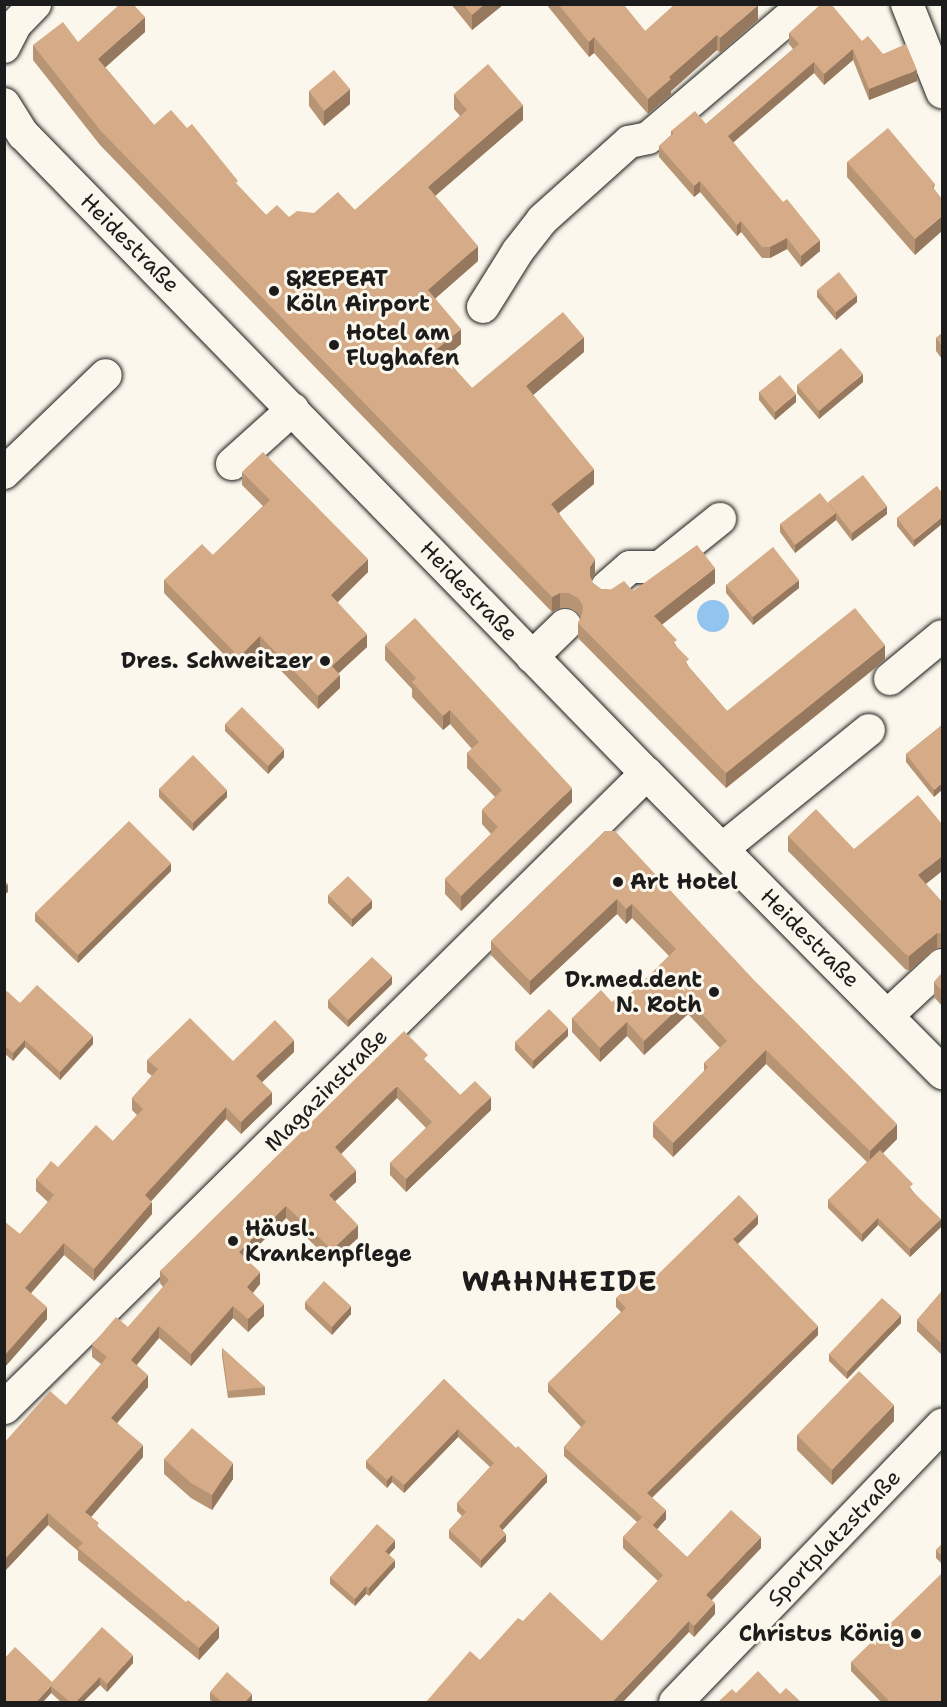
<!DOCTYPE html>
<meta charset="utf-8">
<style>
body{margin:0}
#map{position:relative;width:947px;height:1707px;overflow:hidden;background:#fbf7ec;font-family:"Shantell Sans",sans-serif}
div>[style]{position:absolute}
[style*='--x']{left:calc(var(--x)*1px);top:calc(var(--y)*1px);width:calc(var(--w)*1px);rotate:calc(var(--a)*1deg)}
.water>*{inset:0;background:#91c4ee}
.round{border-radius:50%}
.roads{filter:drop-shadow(0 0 2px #1c1c1c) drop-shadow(0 0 2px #1c1c1c)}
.minor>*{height:32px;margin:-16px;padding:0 16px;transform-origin:16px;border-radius:16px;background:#fbf7ec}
.major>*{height:33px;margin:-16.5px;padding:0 16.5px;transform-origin:16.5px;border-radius:16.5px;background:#fbf7ec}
.wall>*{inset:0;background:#b79474}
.shaded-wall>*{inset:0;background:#95785e}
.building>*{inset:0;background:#d5ac87}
.dots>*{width:16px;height:16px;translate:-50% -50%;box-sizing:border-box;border:3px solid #fbf7ec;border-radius:50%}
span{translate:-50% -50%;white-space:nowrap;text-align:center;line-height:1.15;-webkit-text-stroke:6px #fbf7ec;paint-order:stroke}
.street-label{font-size:22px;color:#1c1c1c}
.poi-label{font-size:22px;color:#1c1c1c;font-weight:700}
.left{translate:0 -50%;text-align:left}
.right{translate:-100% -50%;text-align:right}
.district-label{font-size:28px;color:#1c1c1c;font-weight:700;letter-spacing:1.5px}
.frame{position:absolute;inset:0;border:6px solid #1c1c1c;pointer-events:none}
</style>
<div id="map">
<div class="water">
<div class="round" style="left:697px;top:600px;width:32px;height:32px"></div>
</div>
<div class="roads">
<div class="minor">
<div style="--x:907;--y:4;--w:95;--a:68.3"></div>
<div style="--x:4;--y:47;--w:25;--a:-63"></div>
<div style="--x:15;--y:25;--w:29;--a:-46"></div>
<div style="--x:4;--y:104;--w:36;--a:58"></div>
<div style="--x:23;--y:134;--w:892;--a:45.73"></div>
<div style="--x:483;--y:307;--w:66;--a:-58"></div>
<div style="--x:518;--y:251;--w:39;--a:-52"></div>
<div style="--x:542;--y:220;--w:117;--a:-41.9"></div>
<div style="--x:629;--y:142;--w:19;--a:-12"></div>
<div style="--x:648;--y:138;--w:206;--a:-40.5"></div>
<div style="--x:232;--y:464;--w:82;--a:-42"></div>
<div style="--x:4;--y:473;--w:141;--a:-43.9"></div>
<div style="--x:607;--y:587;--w:30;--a:-41"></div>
<div style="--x:630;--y:567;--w:30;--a:0"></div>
<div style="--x:660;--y:567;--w:77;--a:-38.7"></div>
<div style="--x:532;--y:657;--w:46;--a:-44.1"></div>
<div style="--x:890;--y:679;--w:67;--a:-39.6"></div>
<div style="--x:722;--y:849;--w:189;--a:-39"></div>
<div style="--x:887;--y:1016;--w:75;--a:-42.8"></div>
</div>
<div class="major">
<div style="--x:4;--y:1407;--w:902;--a:-44.64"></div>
<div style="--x:646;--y:773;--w:421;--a:45.3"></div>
<div style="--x:675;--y:1702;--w:385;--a:-46.1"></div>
</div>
</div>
<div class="wall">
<div style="clip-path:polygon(451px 4px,504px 4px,472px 30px)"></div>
<div style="clip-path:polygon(546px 4px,623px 4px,645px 31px,758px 20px,720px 53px,717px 50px,671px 91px,671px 95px,648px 114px,594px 53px,589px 57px)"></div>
<div style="clip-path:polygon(145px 32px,105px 67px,154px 125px,238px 186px,266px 215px,289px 217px,314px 213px,355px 210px,460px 116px,454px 109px,454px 94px,523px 120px,435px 196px,478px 261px,435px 298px,461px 344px,445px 358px,472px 388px,584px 352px,533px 395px,594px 484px,559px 513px,595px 574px,591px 580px,593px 583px,601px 589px,633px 591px,715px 583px,662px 624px,677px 647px,689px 667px,727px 711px,885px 660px,726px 788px,578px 638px,578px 623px,581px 618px,578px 613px,569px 608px,560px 608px,552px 612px,100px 145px,33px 60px,33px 45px,78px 42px)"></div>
<div style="clip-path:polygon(789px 33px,862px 41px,883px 54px,917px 81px,869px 100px,853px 60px,824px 85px,814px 73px,733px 142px,820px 251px,801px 267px,787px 249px,770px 258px,762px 258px,741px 232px,737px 236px,700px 192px,694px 197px,659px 157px,659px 146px,671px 135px,671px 131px,706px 124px,793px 49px,789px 44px)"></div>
<div style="clip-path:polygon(309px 91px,350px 104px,324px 126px,309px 106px)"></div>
<div style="clip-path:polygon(847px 162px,935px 184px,915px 255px,847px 177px)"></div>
<div style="clip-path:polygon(817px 290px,857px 302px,836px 320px,817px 297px)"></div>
<div style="clip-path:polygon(942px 333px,942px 359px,936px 351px,936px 338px)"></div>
<div style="clip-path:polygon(863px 382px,819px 419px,797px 393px,797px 385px)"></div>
<div style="clip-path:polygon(759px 392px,796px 402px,775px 420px,759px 400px)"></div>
<div style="clip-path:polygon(242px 472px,368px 572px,337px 602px,367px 647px,339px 673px,340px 688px,318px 709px,260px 649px,239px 670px,164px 593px,164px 580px,213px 555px,263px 506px,242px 485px)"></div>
<div style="clip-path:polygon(937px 486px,914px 547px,897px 526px,897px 518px)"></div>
<div style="clip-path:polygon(828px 503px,887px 514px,852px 541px,836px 520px,795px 553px,780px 532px,780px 524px)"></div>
<div style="clip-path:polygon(726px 585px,799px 588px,753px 625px,726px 593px)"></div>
<div style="clip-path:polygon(385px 645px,572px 802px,461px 911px,445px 894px,445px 879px,491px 834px,482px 824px,482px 810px,495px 797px,467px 768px,467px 753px,472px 749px,450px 724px,443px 730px,412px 697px,412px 689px,385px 660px)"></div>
<div style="clip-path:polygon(225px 724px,284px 757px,268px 774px,225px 731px)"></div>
<div style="clip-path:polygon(942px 725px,934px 797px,906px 762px,906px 754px)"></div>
<div style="clip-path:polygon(159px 789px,227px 797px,193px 831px,159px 797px)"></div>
<div style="clip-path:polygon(605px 831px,897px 1139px,883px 1153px,941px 1227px,910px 1257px,878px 1225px,862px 1242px,828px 1208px,828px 1200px,867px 1162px,766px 1064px,673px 1157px,653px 1137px,653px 1123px,704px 1071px,704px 1063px,720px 1048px,688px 1014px,644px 1055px,627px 1036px,600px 1062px,572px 1032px,572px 1018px,612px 1002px,622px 1002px,669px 956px,632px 918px,626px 924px,617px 914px,530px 995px,491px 955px,491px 941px)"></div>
<div style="clip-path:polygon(788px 836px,854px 849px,942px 871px,926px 884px,942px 902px,942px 948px,937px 948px,909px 971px,905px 969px,788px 851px)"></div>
<div style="clip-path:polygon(171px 871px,78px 963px,35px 921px,35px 913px)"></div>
<div style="clip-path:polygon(328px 895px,372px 908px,352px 927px,328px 903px)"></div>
<div style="clip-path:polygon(942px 973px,942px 1006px,934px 997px,934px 982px)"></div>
<div style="clip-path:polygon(392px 984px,348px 1027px,328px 1008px,328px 1000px)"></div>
<div style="clip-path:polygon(4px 994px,93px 1044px,60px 1080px,25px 1047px,13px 1061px,4px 1053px)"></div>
<div style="clip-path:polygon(568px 1036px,533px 1069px,515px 1050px,515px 1042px)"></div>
<div style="clip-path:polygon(294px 1052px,262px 1082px,272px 1104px,241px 1134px,226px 1119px,151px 1201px,152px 1214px,94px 1281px,64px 1255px,31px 1293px,47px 1319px,4px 1368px,20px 1234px,48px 1202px,36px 1191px,36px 1179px,113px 1141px,137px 1115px,132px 1110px,132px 1098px,152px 1076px,147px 1072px,147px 1060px,233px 1061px)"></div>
<div style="clip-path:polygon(428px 1063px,460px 1095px,491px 1110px,406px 1192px,390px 1175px,390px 1163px,426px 1128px,397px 1098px,341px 1154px,356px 1182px,335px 1201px,358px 1238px,332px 1262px,286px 1218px,245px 1258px,260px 1284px,253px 1293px,264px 1316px,248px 1332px,233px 1318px,191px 1366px,159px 1338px,136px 1365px,148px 1387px,117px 1423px,143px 1457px,91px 1517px,99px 1528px,219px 1638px,199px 1660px,78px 1560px,78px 1551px,48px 1525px,4px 1572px,4px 1443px,66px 1405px,101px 1364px,92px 1357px,92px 1345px,128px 1327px,163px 1287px,160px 1283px,160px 1271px)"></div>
<div style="clip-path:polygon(758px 1224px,738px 1244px,818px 1335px,652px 1498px,666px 1519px,657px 1529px,687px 1557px,761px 1548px,712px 1600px,715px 1614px,694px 1637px,689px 1632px,480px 1660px,523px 1621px,602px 1641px,658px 1581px,623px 1548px,623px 1537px,637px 1522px,564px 1456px,564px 1447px,581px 1427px,548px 1392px,548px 1383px,621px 1312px,616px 1307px,616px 1298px,643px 1289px)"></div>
<div style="clip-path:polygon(942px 1291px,942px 1355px,917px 1331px,917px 1320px)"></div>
<div style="clip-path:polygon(305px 1302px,351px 1314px,332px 1335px,305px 1309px)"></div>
<div style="clip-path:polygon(901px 1323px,847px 1379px,829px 1361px,829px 1354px)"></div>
<div style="clip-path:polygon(222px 1348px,265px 1387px,265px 1395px,228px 1398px,222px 1356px)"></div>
<div style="clip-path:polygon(444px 1379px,547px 1482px,502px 1530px,506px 1541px,481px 1568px,449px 1538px,449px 1530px,462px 1516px,457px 1511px,457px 1503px,490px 1467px,458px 1437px,404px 1493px,392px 1482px,387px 1488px,366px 1468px,366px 1461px)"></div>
<div style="clip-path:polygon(894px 1421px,832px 1485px,797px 1450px,797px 1435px)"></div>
<div style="clip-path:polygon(164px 1459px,233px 1479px,212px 1510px,191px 1498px,164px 1474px)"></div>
<div style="clip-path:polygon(942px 1544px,942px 1564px,936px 1558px,936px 1550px)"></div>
<div style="clip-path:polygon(395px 1548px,389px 1554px,395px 1567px,369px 1596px,366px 1594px,355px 1606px,330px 1584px,330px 1577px)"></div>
<div style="clip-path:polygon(851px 1662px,942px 1702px,881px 1702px,851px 1671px)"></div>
<div style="clip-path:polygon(133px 1663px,107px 1692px,100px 1685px,83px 1702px,61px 1702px,51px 1693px,43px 1702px,52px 1682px)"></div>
<div style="clip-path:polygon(210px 1692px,252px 1701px,252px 1702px,213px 1702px,210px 1700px)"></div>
</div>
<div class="shaded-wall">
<div style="clip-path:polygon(485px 4px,504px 4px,472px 30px,472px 15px)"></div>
<div style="clip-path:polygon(758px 5px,758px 20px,720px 53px,720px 38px)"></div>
<div style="clip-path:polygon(145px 17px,145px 32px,98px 74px,98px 59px)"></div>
<div style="clip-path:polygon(717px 35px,717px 50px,671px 91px,671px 95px,648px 114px,648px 99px,669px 77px)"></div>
<div style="clip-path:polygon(594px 37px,594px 53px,589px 57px,589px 42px)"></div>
<div style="clip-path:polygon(853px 49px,853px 60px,824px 85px,824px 74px)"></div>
<div style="clip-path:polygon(814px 62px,814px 73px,728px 147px,728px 136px)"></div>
<div style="clip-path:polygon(917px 70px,917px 81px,869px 100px,869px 89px)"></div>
<div style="clip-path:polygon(350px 89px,350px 104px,324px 126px,324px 111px)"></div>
<div style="clip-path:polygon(523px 105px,523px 120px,428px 202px,428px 187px)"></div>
<div style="clip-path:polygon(700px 181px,700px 192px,694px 197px,694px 186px)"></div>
<div style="clip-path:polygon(942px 216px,942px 231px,915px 255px,915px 239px)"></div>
<div style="clip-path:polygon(741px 221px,741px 232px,737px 236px,737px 225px)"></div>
<div style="clip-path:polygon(787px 238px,787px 249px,770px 258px,770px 247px)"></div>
<div style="clip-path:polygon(820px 240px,820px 251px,801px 267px,801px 256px)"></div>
<div style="clip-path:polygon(478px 246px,478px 261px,428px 305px,428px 290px)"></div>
<div style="clip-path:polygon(857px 295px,857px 302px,836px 320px,836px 312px)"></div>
<div style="clip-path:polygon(461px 329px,461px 344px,437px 364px,437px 349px)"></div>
<div style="clip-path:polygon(584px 337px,584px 352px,526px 401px,526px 386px)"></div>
<div style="clip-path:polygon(863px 374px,863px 382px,819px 419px,819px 411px)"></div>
<div style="clip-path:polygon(796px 394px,796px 402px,775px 420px,775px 412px)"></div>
<div style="clip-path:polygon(594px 469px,594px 484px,551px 519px,551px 504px)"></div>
<div style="clip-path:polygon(887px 506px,887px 514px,852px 541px,852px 533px)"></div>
<div style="clip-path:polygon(836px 513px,836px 520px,795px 553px,795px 545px)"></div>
<div style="clip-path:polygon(942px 517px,942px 524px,914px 547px,914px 540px)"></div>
<div style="clip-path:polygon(368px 559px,368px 572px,331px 609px,331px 595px)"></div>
<div style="clip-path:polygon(595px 559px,595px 574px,590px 582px,590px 567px)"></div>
<div style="clip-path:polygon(715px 568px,715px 583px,654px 631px,654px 616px)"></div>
<div style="clip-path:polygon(799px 580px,799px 588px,753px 625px,753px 617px)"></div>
<div style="clip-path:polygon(560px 593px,560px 608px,552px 612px,552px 597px)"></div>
<div style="clip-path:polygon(367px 634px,367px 647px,332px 679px,332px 666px)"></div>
<div style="clip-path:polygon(260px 636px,260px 649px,239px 670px,239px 657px)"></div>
<div style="clip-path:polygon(885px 645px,885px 660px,726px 788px,726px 773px)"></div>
<div style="clip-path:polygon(340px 675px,340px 688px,318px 709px,318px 696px)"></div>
<div style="clip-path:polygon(450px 710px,450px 724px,443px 730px,443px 716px)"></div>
<div style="clip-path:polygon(284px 749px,284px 757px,268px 774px,268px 766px)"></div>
<div style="clip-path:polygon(942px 783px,942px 790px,934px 797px,934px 790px)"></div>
<div style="clip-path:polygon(572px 788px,572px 802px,461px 911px,461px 896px)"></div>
<div style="clip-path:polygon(227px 790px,227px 797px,193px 831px,193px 823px)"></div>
<div style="clip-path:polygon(942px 856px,942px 871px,918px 890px,918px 875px)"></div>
<div style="clip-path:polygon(171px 863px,171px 871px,78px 963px,78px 955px)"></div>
<div style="clip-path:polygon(8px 884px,8px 892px,4px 895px,4px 887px)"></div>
<div style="clip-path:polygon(617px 899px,617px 914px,530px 995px,530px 981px)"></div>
<div style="clip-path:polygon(372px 900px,372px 908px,352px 927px,352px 919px)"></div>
<div style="clip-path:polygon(632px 904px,632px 918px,626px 924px,626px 909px)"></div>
<div style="clip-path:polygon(937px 933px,937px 948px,909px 971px,909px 956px)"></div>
<div style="clip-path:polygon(392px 976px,392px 984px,348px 1027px,348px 1020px)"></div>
<div style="clip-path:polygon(688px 999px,688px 1014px,644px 1055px,644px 1041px)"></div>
<div style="clip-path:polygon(627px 1022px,627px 1036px,600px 1062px,600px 1048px)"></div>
<div style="clip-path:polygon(568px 1028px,568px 1036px,533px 1069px,533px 1061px)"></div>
<div style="clip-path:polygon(93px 1036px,93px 1044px,60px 1080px,60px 1072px)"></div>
<div style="clip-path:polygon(25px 1040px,25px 1047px,13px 1061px,13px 1053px)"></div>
<div style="clip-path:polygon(294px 1040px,294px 1052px,256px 1088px,256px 1076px)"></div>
<div style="clip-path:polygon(766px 1050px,766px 1064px,673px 1157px,673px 1143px)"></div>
<div style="clip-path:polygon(397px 1086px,397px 1098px,335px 1160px,335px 1147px)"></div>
<div style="clip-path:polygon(272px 1092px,272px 1104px,241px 1134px,241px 1122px)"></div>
<div style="clip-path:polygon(491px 1097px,491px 1110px,406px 1192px,406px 1179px)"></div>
<div style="clip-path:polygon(226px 1107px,226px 1119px,145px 1208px,145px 1195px)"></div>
<div style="clip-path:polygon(897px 1124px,897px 1139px,870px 1166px,870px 1151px)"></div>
<div style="clip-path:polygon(356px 1170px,356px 1182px,329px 1207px,329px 1195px)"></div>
<div style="clip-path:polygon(152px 1202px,152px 1214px,94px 1281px,94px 1269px)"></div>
<div style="clip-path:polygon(286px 1206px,286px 1218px,239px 1265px,239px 1252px)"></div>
<div style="clip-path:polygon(758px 1215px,758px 1224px,733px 1248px,733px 1239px)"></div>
<div style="clip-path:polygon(878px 1218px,878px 1225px,862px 1242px,862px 1234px)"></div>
<div style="clip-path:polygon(941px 1219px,941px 1227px,910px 1257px,910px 1249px)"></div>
<div style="clip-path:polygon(358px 1225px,358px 1238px,332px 1262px,332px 1250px)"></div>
<div style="clip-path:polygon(64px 1243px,64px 1255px,25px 1300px,25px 1288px)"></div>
<div style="clip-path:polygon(260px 1272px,260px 1284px,247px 1299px,247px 1287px)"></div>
<div style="clip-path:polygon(264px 1304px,264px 1316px,248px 1332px,248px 1319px)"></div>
<div style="clip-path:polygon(233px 1306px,233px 1318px,191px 1366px,191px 1354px)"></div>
<div style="clip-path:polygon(351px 1306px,351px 1314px,332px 1335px,332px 1327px)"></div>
<div style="clip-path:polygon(47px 1307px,47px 1319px,4px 1368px,4px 1356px)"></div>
<div style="clip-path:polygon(901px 1315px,901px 1323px,847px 1379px,847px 1372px)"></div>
<div style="clip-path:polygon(159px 1326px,159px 1338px,131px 1372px,131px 1360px)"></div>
<div style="clip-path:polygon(818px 1326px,818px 1335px,647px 1502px,647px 1493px)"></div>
<div style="clip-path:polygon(148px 1375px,148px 1387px,111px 1430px,111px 1418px)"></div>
<div style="clip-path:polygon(894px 1405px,894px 1421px,832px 1485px,832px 1470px)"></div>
<div style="clip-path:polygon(458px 1429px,458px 1437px,404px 1493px,404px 1485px)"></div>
<div style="clip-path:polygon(143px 1445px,143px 1457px,85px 1524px,85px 1512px)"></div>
<div style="clip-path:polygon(233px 1463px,233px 1479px,212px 1510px,212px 1495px)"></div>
<div style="clip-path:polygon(547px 1474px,547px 1482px,499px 1534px,499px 1526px)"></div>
<div style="clip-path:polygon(392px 1475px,392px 1482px,387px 1488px,387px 1480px)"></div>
<div style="clip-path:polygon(666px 1510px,666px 1519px,652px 1535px,652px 1526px)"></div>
<div style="clip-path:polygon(48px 1513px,48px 1525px,4px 1572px,4px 1560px)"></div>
<div style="clip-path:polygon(506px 1534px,506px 1541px,481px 1568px,481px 1560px)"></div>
<div style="clip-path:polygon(761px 1537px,761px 1548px,706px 1606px,706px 1595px)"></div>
<div style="clip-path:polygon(395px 1540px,395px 1548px,385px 1559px,385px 1551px)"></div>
<div style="clip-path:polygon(395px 1560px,395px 1567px,369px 1596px,369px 1588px)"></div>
<div style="clip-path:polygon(366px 1586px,366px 1594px,355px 1606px,355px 1599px)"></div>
<div style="clip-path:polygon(715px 1603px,715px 1614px,694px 1637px,694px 1626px)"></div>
<div style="clip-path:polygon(689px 1621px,689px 1632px,623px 1702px,612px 1702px)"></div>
<div style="clip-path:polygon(219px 1626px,219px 1638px,199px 1660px,199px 1648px)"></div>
<div style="clip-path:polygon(133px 1655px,133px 1663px,107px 1692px,107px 1684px)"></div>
<div style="clip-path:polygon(100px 1677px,100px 1685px,83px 1702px,76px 1702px)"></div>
<div style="clip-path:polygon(51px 1686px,51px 1693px,43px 1702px,36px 1702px)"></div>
<div style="clip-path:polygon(252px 1694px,252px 1702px,245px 1702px)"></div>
</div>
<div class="building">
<div style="clip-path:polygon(120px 4px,133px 4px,145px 17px,98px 59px,154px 125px,171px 110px,187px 128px,192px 124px,238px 181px,236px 183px,266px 215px,277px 205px,289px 217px,297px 211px,314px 213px,338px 192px,355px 210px,467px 110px,454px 94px,488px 64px,523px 105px,428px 187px,478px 246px,428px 290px,461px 329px,437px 349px,472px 388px,563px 312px,584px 337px,526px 386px,594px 469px,551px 504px,595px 559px,590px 567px,590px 576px,593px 583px,601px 589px,610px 590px,624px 581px,633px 591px,697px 545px,715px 568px,654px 616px,677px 640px,673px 643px,689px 659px,685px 663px,727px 711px,855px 608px,885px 645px,726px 773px,578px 623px,582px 614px,583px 606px,578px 598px,569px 593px,560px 593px,552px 597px,100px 130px,33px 45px,63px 22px,78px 42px)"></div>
<div style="clip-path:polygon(463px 4px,485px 4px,472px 15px)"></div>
<div style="clip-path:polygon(558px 4px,623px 4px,645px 31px,675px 4px,758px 5px,720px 38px,717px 35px,669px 77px,671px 79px,648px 99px,594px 37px,589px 42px)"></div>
<div style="clip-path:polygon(821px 4px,831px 4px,862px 41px,868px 36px,883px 54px,906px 44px,917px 70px,869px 89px,853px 49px,824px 74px,814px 62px,728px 136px,783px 202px,787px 199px,820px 240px,801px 256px,787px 238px,770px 247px,762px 247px,741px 221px,737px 225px,700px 181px,694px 186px,659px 146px,674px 133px,671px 131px,695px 111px,706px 124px,799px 44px,789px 33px)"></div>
<div style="clip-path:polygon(334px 70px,350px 89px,324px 111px,309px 91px)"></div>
<div style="clip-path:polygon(888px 128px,935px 184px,932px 186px,942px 199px,942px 216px,915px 239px,847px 162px)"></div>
<div style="clip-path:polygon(839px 272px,857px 295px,836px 312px,817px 290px)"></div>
<div style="clip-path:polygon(942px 333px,942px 346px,936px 338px)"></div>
<div style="clip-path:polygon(841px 348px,863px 374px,819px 411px,797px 385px)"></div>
<div style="clip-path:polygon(780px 375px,796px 394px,775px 412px,759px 392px)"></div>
<div style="clip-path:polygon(263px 452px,368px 559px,331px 595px,367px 634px,332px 666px,340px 675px,318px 696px,260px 636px,239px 657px,164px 580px,202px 544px,213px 555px,270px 500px,242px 472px)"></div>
<div style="clip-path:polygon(863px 475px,887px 506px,852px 533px,828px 502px)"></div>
<div style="clip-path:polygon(937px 486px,942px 493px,942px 517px,914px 540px,897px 518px)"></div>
<div style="clip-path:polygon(820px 493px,836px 513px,795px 545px,780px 524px)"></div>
<div style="clip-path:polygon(773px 547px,799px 580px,753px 617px,726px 585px)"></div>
<div style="clip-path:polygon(415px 618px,572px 788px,461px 896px,445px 879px,498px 827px,482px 810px,502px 790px,467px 753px,479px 742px,450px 710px,443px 716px,412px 682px,416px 678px,385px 645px)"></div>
<div style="clip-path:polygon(242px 707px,284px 749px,268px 766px,225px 724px)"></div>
<div style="clip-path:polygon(942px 725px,942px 783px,934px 790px,906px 754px)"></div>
<div style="clip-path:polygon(193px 755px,227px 790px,193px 823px,159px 789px)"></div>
<div style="clip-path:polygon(918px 795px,942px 824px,942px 856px,918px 875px,942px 902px,942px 933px,937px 933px,909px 956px,905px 954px,788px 836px,816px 809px,854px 849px)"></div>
<div style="clip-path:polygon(129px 821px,171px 863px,78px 955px,35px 913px)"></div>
<div style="clip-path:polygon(605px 831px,615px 831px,753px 979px,897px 1124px,870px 1151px,766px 1050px,673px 1143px,653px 1123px,708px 1067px,704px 1063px,727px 1041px,688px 999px,644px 1041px,627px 1022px,600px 1048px,572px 1018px,601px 990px,612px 1002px,617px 997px,622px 1002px,676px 949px,632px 904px,626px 909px,617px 899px,530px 981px,491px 941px)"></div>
<div style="clip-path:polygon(348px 876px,372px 900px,352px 919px,328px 895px)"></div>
<div style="clip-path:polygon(4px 880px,8px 884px,4px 887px)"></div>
<div style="clip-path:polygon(372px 957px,392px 976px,348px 1020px,328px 1000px)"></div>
<div style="clip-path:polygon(942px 973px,942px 991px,934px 982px)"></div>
<div style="clip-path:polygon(37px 985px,93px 1036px,60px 1072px,25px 1040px,13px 1053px,4px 1045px,4px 994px,7px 991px,20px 1003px)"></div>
<div style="clip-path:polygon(549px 1009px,568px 1028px,533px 1061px,515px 1042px)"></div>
<div style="clip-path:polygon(190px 1018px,233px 1061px,275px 1020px,294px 1040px,256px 1076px,272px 1092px,241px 1122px,226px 1107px,145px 1195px,152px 1202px,94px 1269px,64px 1243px,25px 1288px,47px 1307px,4px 1356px,4px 1221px,20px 1234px,54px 1195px,36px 1179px,51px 1161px,58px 1167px,96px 1125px,113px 1141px,143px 1109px,132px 1098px,158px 1069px,147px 1060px)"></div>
<div style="clip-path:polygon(404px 1031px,428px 1055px,424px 1059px,460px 1095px,475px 1081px,491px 1097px,406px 1179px,390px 1163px,432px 1122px,397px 1086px,335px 1147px,356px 1170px,329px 1195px,358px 1225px,332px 1250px,286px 1206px,239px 1252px,260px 1272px,247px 1287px,264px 1304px,248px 1319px,233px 1306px,191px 1354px,159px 1326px,131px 1360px,148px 1375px,111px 1418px,143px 1445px,85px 1512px,99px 1523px,97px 1526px,186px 1602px,188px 1600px,219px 1626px,199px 1648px,78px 1548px,83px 1543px,48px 1513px,4px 1560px,4px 1443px,50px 1391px,66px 1405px,107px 1357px,92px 1345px,116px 1317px,128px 1327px,169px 1280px,160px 1271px)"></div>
<div style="clip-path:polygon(880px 1150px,913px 1184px,909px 1188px,941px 1219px,910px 1249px,878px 1218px,862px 1234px,828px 1200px)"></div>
<div style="clip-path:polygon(739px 1195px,758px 1215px,733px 1239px,818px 1326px,647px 1493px,666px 1510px,653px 1525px,643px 1516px,642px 1517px,564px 1447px,586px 1422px,548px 1383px,626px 1308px,616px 1298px,634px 1280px,643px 1289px)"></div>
<div style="clip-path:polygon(324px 1281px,351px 1306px,332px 1327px,305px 1302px)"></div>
<div style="clip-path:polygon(942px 1291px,942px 1344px,917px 1320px)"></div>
<div style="clip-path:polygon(882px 1298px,901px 1315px,847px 1372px,829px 1354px)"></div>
<div style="clip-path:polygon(222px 1348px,265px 1387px,228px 1391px)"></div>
<div style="clip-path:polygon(859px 1371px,894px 1405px,832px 1470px,797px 1435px)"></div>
<div style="clip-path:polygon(444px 1379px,516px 1448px,518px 1446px,547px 1474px,499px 1526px,506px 1534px,481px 1560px,449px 1530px,466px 1512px,457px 1503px,494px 1463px,458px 1429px,404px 1485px,392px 1475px,387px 1480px,366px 1461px)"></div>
<div style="clip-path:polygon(192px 1428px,233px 1463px,212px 1495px,191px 1483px,164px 1459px)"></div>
<div style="clip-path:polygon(731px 1510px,761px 1537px,706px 1595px,715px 1603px,694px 1626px,689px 1621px,612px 1702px,426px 1702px,470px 1651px,480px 1660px,518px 1618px,523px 1621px,550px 1592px,602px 1641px,663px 1575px,623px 1537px,643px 1516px,687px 1557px)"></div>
<div style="clip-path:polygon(377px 1524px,395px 1540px,385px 1551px,395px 1560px,369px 1588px,366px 1586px,355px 1599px,330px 1577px)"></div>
<div style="clip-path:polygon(942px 1544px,942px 1556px,936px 1550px)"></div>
<div style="clip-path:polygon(942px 1573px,942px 1702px,890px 1702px,851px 1662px)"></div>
<div style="clip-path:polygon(102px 1627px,133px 1655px,107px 1684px,100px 1677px,76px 1702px,70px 1702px,51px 1686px,36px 1702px,4px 1702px,4px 1659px,15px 1647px,52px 1682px)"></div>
<div style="clip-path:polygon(758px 1671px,780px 1694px,786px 1688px,801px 1702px,718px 1702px,732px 1689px,736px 1693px)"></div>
<div style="clip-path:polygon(227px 1672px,252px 1694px,245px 1702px,222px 1702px,210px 1692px)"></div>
</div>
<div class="dots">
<div style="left:274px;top:291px;background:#1c1c1c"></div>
<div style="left:334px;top:345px;background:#1c1c1c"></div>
<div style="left:325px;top:661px;background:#1c1c1c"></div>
<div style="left:618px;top:882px;background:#1c1c1c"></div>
<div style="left:714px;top:992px;background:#1c1c1c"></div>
<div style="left:233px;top:1241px;background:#1c1c1c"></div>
<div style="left:916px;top:1634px;background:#1c1c1c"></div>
</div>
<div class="street-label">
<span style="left:130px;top:243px;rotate:45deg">Heidestraße</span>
<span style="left:469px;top:591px;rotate:46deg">Heidestraße</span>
<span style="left:810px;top:938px;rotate:45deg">Heidestraße</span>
<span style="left:326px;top:1090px;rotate:-45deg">Magazinstraße</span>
<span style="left:834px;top:1538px;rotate:-46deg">Sportplatzstraße</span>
</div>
<div class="poi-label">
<span class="left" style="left:286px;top:291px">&amp;REPEAT<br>Köln Airport</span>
<span class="left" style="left:346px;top:345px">Hotel am<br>Flughafen</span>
<span class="right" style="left:313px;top:661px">Dres. Schweitzer</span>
<span class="left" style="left:630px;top:882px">Art Hotel</span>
<span class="right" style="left:702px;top:992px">Dr.med.dent<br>N. Roth</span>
<span class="left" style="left:245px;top:1241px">Häusl.<br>Krankenpflege</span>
<span class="right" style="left:904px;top:1634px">Christus König</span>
</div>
<div class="district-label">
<span style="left:560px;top:1281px">WAHNHEIDE</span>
</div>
<div class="frame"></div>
</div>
